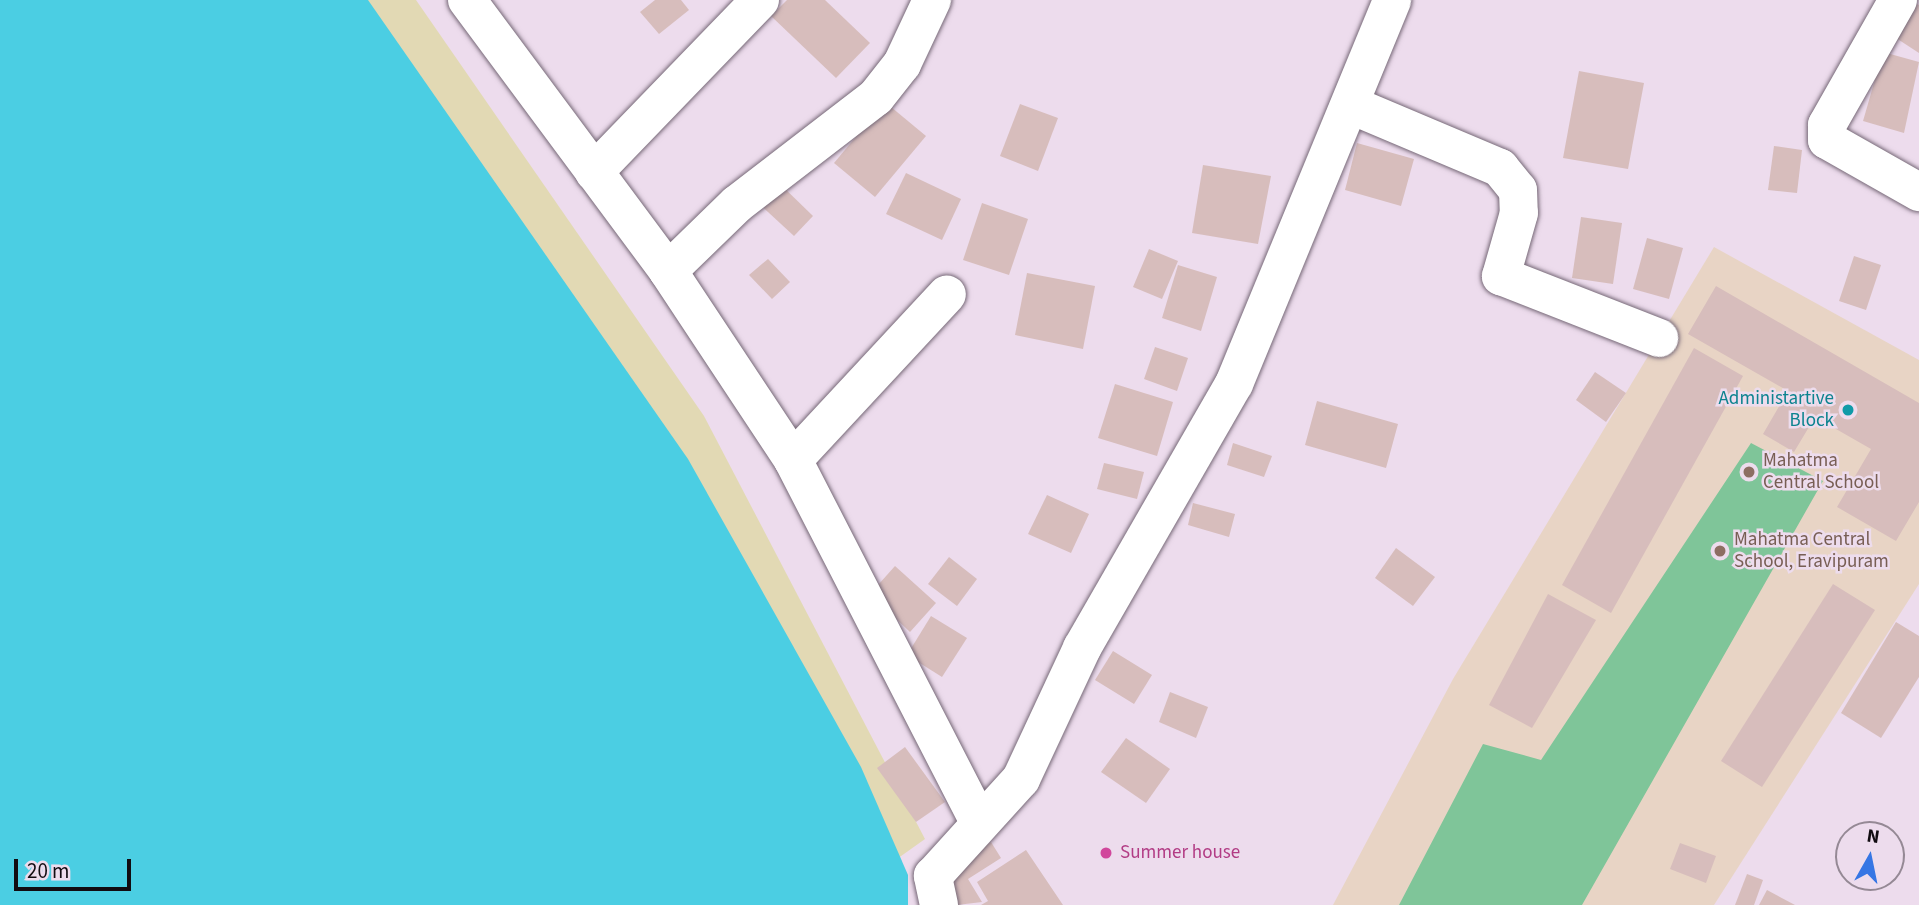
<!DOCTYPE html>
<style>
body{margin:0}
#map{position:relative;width:1919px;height:905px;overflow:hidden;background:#eddced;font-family:"Source Sans 3",sans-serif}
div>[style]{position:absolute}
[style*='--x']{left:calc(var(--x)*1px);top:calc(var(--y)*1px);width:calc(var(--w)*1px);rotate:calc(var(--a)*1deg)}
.education>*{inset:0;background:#e8d4c5}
.green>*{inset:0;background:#7fc599}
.sand>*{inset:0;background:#e2d9b4}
.water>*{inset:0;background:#4bcee3}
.building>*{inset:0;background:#d7bdbc}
.roads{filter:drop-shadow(0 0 2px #766877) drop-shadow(0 0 2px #766877)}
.street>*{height:38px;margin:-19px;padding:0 19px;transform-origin:19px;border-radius:19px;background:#fff}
.dots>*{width:19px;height:19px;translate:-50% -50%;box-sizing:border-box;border:4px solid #eddced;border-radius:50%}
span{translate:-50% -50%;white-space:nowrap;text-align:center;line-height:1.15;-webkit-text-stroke:5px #eddced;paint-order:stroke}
.culture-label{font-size:19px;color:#0d838f}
.right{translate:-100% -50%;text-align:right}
.education-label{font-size:19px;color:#785e54}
.left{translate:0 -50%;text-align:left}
.hotel-label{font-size:19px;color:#b23c85}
.north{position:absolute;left:1835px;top:821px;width:70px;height:70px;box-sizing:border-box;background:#eddced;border:2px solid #958995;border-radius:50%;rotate:9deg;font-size:19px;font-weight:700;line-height:28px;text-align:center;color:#110c11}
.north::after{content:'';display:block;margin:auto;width:24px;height:32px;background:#3676e4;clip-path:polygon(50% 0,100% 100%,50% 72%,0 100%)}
.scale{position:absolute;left:14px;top:859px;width:117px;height:32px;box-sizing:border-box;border:4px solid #110c11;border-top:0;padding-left:9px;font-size:21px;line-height:24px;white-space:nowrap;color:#110c11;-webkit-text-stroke:5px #eddced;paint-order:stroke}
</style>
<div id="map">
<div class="education">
<div style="clip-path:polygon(1714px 247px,1919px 360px,1919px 584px,1714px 905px,1333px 905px,1453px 679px)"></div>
</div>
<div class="green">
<div style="clip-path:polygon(1751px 443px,1823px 481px,1582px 905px,1399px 905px,1483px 744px,1541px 760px)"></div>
</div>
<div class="sand">
<div style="clip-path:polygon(215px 0,416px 0,704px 416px,925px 839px,873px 876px)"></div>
</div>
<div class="water">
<div style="clip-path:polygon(0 0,368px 0,688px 459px,861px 767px,908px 875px,908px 905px,0 905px)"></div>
</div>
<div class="building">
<div style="clip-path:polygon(655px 0,681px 0,689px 10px,659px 34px,640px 12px)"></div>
<div style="clip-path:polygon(787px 0,825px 0,870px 43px,836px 78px,771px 16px)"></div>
<div style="clip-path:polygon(1917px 4px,1919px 5px,1919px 53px,1896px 38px)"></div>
<div style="clip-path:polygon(1883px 52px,1919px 62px,1904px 133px,1863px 121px)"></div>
<div style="clip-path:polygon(1579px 71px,1644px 83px,1628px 169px,1563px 158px)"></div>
<div style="clip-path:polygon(885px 102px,926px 136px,875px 197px,834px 163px)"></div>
<div style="clip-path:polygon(1020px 104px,1058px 118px,1038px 171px,1000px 156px)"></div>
<div style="clip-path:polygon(1357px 143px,1414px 159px,1401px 206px,1345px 190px)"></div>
<div style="clip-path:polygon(1774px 146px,1802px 150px,1797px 193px,1768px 190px)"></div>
<div style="clip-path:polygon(1203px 165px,1271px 176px,1258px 244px,1192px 233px)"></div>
<div style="clip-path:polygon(906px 173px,961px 199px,942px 240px,886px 214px)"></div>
<div style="clip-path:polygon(777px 181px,813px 216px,794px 236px,757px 202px)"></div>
<div style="clip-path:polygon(982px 203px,1028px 219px,1009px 275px,963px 260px)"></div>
<div style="clip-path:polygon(1581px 217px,1622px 223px,1613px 284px,1572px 278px)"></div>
<div style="clip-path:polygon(1647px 238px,1683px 248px,1669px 299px,1633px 289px)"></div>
<div style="clip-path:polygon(1149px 249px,1178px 261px,1162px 299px,1133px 287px)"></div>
<div style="clip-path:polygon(1854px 256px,1881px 265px,1866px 310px,1839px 301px)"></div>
<div style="clip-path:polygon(768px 259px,790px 282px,772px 299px,749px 275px)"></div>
<div style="clip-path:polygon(1178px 265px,1217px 277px,1201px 331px,1162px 318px)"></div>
<div style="clip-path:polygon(1027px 273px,1095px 286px,1083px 349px,1015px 335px)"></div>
<div style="clip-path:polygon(1716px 286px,1919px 403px,1919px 502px,1896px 541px,1837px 507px,1871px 449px,1815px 417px,1794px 452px,1763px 434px,1788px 391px,1688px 334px)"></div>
<div style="clip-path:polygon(1155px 347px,1188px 358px,1177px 391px,1144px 379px)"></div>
<div style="clip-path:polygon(1694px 348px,1743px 376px,1611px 613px,1562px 585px)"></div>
<div style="clip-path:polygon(1595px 372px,1626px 393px,1606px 422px,1576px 400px)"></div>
<div style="clip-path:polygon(1115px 384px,1173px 402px,1157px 456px,1098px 438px)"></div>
<div style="clip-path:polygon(1317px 401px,1398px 424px,1386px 468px,1305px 445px)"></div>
<div style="clip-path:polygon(1233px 443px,1272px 456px,1264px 477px,1227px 465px)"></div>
<div style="clip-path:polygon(1104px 463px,1144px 472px,1137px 499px,1097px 489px)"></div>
<div style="clip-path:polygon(1047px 495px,1089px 514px,1071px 553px,1028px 534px)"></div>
<div style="clip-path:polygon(1193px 503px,1235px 514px,1229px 537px,1188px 525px)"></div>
<div style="clip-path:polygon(1396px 548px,1435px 577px,1413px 606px,1375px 578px)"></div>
<div style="clip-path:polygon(949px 557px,977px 579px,957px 606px,928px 584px)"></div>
<div style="clip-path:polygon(895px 566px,936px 603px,910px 632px,870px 594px)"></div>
<div style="clip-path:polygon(1833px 584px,1875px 610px,1762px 787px,1721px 761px)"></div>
<div style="clip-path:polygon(1548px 594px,1596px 620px,1532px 728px,1489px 705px)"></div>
<div style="clip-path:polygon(931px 616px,967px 638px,942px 677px,907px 655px)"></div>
<div style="clip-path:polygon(1896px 622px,1919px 636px,1919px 677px,1881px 738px,1841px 713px)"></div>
<div style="clip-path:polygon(1113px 651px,1152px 675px,1134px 704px,1095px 680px)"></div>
<div style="clip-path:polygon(1170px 692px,1208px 707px,1196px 738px,1159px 722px)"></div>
<div style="clip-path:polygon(1126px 738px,1170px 769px,1146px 803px,1101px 772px)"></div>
<div style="clip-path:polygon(905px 747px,945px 802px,916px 822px,877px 768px)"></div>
<div style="clip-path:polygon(991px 842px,1001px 858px,968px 879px,982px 902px,957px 905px,938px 875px)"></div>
<div style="clip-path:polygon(1680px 843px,1716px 856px,1706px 883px,1670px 869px)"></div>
<div style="clip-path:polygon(1026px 850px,1063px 905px,981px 905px,988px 901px,977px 882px)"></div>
<div style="clip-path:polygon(1747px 874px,1763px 880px,1754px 905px,1735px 905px)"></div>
<div style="clip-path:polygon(1767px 890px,1795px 905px,1759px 905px)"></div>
</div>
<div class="roads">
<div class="street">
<div style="--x:467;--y:0;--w:337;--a:53.4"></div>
<div style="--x:668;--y:271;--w:227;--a:56.5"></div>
<div style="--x:793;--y:460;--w:405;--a:62.8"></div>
<div style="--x:1898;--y:0;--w:144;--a:119.6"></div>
<div style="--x:1827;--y:125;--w:15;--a:90"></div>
<div style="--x:1827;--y:140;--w:106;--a:29.5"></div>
<div style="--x:1351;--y:105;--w:162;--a:22.9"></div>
<div style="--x:1500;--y:168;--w:28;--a:51"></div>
<div style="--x:1518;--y:190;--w:23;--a:88"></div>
<div style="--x:1519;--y:213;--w:66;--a:105.9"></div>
<div style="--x:1501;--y:276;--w:170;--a:21.4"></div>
<div style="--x:594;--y:172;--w:239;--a:-46"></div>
<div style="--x:668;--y:271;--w:96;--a:-44.2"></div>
<div style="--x:737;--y:204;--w:175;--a:-37.6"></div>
<div style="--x:876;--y:97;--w:42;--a:-51.8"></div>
<div style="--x:902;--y:64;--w:71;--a:-64.9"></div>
<div style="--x:793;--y:460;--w:226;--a:-47.1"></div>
<div style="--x:939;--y:905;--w:30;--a:-102"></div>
<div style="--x:933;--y:876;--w:131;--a:-47.8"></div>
<div style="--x:1021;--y:779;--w:145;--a:-65"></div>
<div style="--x:1082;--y:648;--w:305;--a:-60.1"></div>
<div style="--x:1234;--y:384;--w:415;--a:-67.6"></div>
</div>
</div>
<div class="dots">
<div style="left:1848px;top:410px;background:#0f9aa8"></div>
<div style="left:1749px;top:472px;background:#8d6e63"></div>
<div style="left:1720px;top:551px;background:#8d6e63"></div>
<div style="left:1106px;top:853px;background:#d1479c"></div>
</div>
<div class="culture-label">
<span class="right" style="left:1834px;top:410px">Administartive<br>Block</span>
</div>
<div class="education-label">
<span class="left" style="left:1763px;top:472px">Mahatma<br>Central School</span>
<span class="left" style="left:1734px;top:551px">Mahatma Central<br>School, Eravipuram</span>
</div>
<div class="hotel-label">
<span class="left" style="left:1120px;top:853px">Summer house</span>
</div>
<div class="north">N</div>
<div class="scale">20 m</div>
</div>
